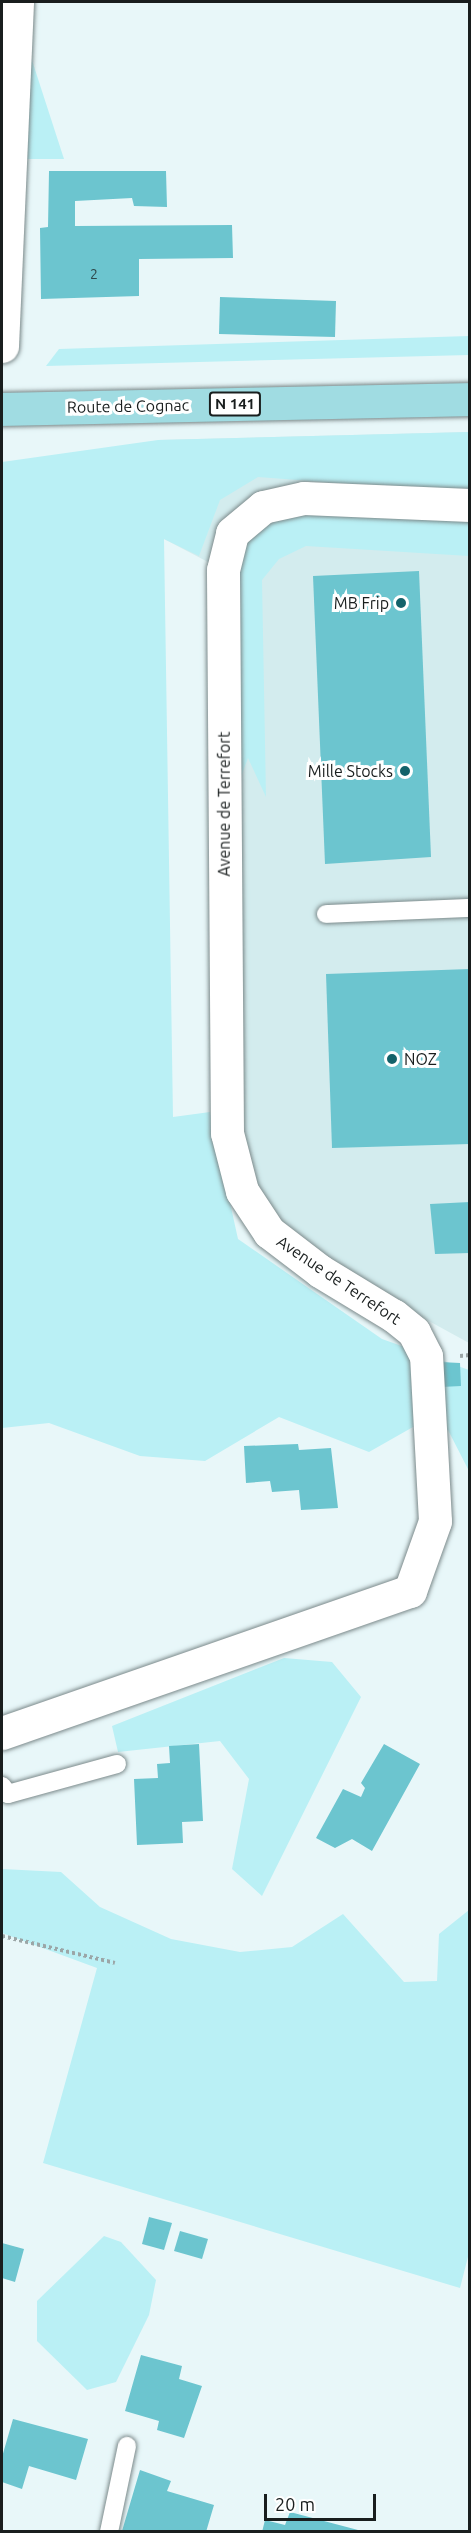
<!DOCTYPE html>
<style>
body{margin:0}
#map{position:relative;width:471px;height:2533px;overflow:hidden;background:#e8f7f9;font-family:Ubuntu,sans-serif}
div>[style]{position:absolute}
[style*='--x']{left:calc(var(--x)*1px);top:calc(var(--y)*1px);width:calc(var(--w)*1px);rotate:calc(var(--a)*1deg)}
.built>*{inset:0;background:#d3ecee}
.green>*{inset:0;background:#baf0f5}
.building>*{inset:0;background:#6cc5cf}
.path>*{height:4px;margin-top:-2px;transform-origin:0;background:repeating-linear-gradient(90deg,#9ba6a7 0 3px,transparent 0 6px)}
.roads{filter:drop-shadow(0 0 2px #7c8a8b) drop-shadow(0 0 2px #7c8a8b)}
.lane>*{height:18px;margin:-9px;padding:0 9px;transform-origin:9px;border-radius:9px;background:#fff}
.street>*{height:33px;margin:-16.5px;padding:0 16.5px;transform-origin:16.5px;border-radius:16.5px;background:#fff}
.primary>*{height:33px;margin:-16.5px;padding:0 16.5px;transform-origin:16.5px;border-radius:16.5px;background:#a0dce2}
.dots>*{width:16px;height:16px;translate:-50% -50%;box-sizing:border-box;border:3px solid #fff;border-radius:50%}
span{translate:-50% -50%;white-space:nowrap;text-align:center;line-height:1.15;-webkit-text-stroke:6px #fff;paint-order:stroke}
.number-label{font-size:14px;color:#2e484a}
.number-label span{-webkit-text-stroke-width:0}
.shield-label span{padding:2px 4px;background:#fff;border:2px solid;border-radius:4px;-webkit-text-stroke-width:0}
.shield-label{font-size:15px;color:#191e1e;font-weight:700}
.street-label{font-size:16px;color:#191e1e}
.poi-label{font-size:16px;color:#191e1e}
.right{translate:-100% -50%;text-align:right}
.left{translate:0 -50%;text-align:left}
.frame{position:absolute;inset:0;border:3px solid #191e1e;pointer-events:none}
.scale{position:absolute;left:264px;top:2494px;width:112px;height:27px;box-sizing:border-box;border:3px solid #191e1e;border-top:0;padding-left:8px;font-size:18px;line-height:21px;white-space:nowrap;color:#191e1e;-webkit-text-stroke:4px #fff;paint-order:stroke}
</style>
<div id="map">
<div class="built">
<div style="clip-path:polygon(469px 432px,469px 1343px,396px 1303px,268px 1217px,236px 1132px,229px 573px,164px 539px,158px 440px)"></div>
</div>
<div class="green">
<div style="clip-path:polygon(28px 48px,64px 159px,22px 159px)"></div>
<div style="clip-path:polygon(469px 336px,469px 355px,46px 366px,59px 349px)"></div>
<div style="clip-path:polygon(469px 432px,469px 493px,258px 477px,220px 500px,199px 556px,164px 539px,173px 1117px,210px 1112px,238px 1239px,382px 1339px,469px 1370px,469px 1471px,448px 1430px,413px 1427px,369px 1452px,279px 1417px,205px 1461px,140px 1456px,49px 1423px,2px 1428px,2px 462px,158px 440px)"></div>
<div style="clip-path:polygon(317px 514px,469px 521px,469px 556px,306px 546px,279px 559px,262px 580px,266px 797px,248px 758px,239px 782px,229px 572px,245px 539px,274px 520px)"></div>
<div style="clip-path:polygon(284px 1658px,332px 1662px,361px 1697px,262px 1896px,232px 1869px,249px 1779px,220px 1741px,118px 1752px,112px 1726px)"></div>
<div style="clip-path:polygon(2px 1869px,61px 1872px,100px 1907px,171px 1939px,240px 1952px,292px 1947px,343px 1914px,404px 1982px,437px 1981px,439px 1934px,469px 1910px,470px 2249px,460px 2288px,43px 2163px,97px 1968px,2px 1933px)"></div>
<div style="clip-path:polygon(104px 2236px,121px 2242px,156px 2280px,149px 2315px,116px 2382px,87px 2390px,37px 2341px,37px 2301px)"></div>
</div>
<div class="building">
<div style="clip-path:polygon(49px 171px,166px 171px,167px 207px,134px 206px,132px 198px,75px 201px,75px 226px,232px 225px,233px 258px,139px 259px,139px 296px,41px 299px,40px 228px,48px 227px)"></div>
<div style="clip-path:polygon(220px 297px,336px 301px,335px 337px,219px 334px)"></div>
<div style="clip-path:polygon(419px 571px,431px 857px,325px 864px,313px 576px)"></div>
<div style="clip-path:polygon(470px 969px,470px 1144px,332px 1148px,326px 974px)"></div>
<div style="clip-path:polygon(470px 1202px,470px 1253px,435px 1254px,430px 1204px)"></div>
<div style="clip-path:polygon(440px 1362px,460px 1363px,461px 1386px,441px 1387px)"></div>
<div style="clip-path:polygon(298px 1444px,299px 1450px,331px 1448px,338px 1508px,301px 1510px,299px 1490px,272px 1492px,270px 1481px,246px 1483px,244px 1446px)"></div>
<div style="clip-path:polygon(199px 1744px,203px 1821px,182px 1822px,183px 1843px,137px 1845px,134px 1779px,158px 1778px,157px 1764px,170px 1763px,169px 1746px)"></div>
<div style="clip-path:polygon(384px 1744px,420px 1764px,372px 1851px,352px 1839px,335px 1848px,316px 1838px,343px 1789px,361px 1797px,365px 1788px,361px 1783px)"></div>
<div style="clip-path:polygon(149px 2217px,172px 2223px,164px 2250px,142px 2244px)"></div>
<div style="clip-path:polygon(180px 2231px,208px 2239px,202px 2259px,174px 2251px)"></div>
<div style="clip-path:polygon(2px 2243px,24px 2249px,15px 2282px,2px 2278px)"></div>
<div style="clip-path:polygon(141px 2355px,182px 2366px,179px 2379px,202px 2386px,184px 2438px,157px 2430px,159px 2421px,125px 2411px)"></div>
<div style="clip-path:polygon(13px 2419px,88px 2439px,76px 2480px,29px 2466px,22px 2489px,2px 2482px,2px 2457px)"></div>
<div style="clip-path:polygon(140px 2470px,171px 2481px,167px 2491px,214px 2505px,206px 2532px,122px 2531px)"></div>
<div style="clip-path:polygon(290px 2512px,358px 2530px,262px 2532px,265px 2520px,285px 2525px)"></div>
</div>
<div class="path">
<div style="--x:460;--y:1356;--w:10;--a:-6"></div>
<div style="--x:2;--y:1936;--w:116;--a:13.4"></div>
</div>
<div class="roads">
<div class="lane">
<div style="--x:326;--y:914;--w:144;--a:-2.4"></div>
<div style="--x:2;--y:1786;--w:10;--a:53"></div>
<div style="--x:8;--y:1794;--w:113;--a:-15.4"></div>
<div style="--x:109;--y:2532;--w:88;--a:-78.2"></div>
</div>
<div class="street">
<div style="--x:2;--y:346;--w:344;--a:-87.5"></div>
<div style="--x:2;--y:1733;--w:432;--a:-19.2"></div>
<div style="--x:410;--y:1591;--w:74;--a:-70.3"></div>
<div style="--x:435;--y:1521;--w:165;--a:-93.1"></div>
<div style="--x:426;--y:1356;--w:27;--a:-117"></div>
<div style="--x:414;--y:1332;--w:26;--a:-141"></div>
<div style="--x:394;--y:1316;--w:87;--a:-148.7"></div>
<div style="--x:320;--y:1271;--w:64;--a:-142.6"></div>
<div style="--x:269;--y:1232;--w:49;--a:-123.4"></div>
<div style="--x:242;--y:1191;--w:60;--a:-104.5"></div>
<div style="--x:227;--y:1133;--w:563;--a:-90.41"></div>
<div style="--x:223;--y:570;--w:38;--a:-76"></div>
<div style="--x:232;--y:533;--w:40;--a:-40"></div>
<div style="--x:263;--y:507;--w:42;--a:-12.4"></div>
<div style="--x:304;--y:498;--w:166;--a:2.4"></div>
</div>
<div class="primary">
<div style="--x:2;--y:409;--w:468;--a:-1.2"></div>
</div>
</div>
<div class="dots">
<div style="left:401px;top:603px;background:#13626a"></div>
<div style="left:405px;top:771px;background:#13626a"></div>
<div style="left:392px;top:1059px;background:#13626a"></div>
</div>
<div class="number-label">
<span style="left:94px;top:274px">2</span>
</div>
<div class="shield-label">
<span style="left:235px;top:404px">N 141</span>
</div>
<div class="street-label">
<span style="left:128px;top:406px;rotate:-1deg">Route de Cognac</span>
<span style="left:224px;top:804px;rotate:-90deg">Avenue de Terrefort</span>
<span style="left:339px;top:1280px;rotate:34deg">Avenue de Terrefort</span>
</div>
<div class="poi-label">
<span class="right" style="left:389px;top:603px">MB Frip</span>
<span class="right" style="left:393px;top:771px">Mille Stocks</span>
<span class="left" style="left:404px;top:1059px">NOZ</span>
</div>
<div class="frame"></div>
<div class="scale">20 m</div>
</div>
